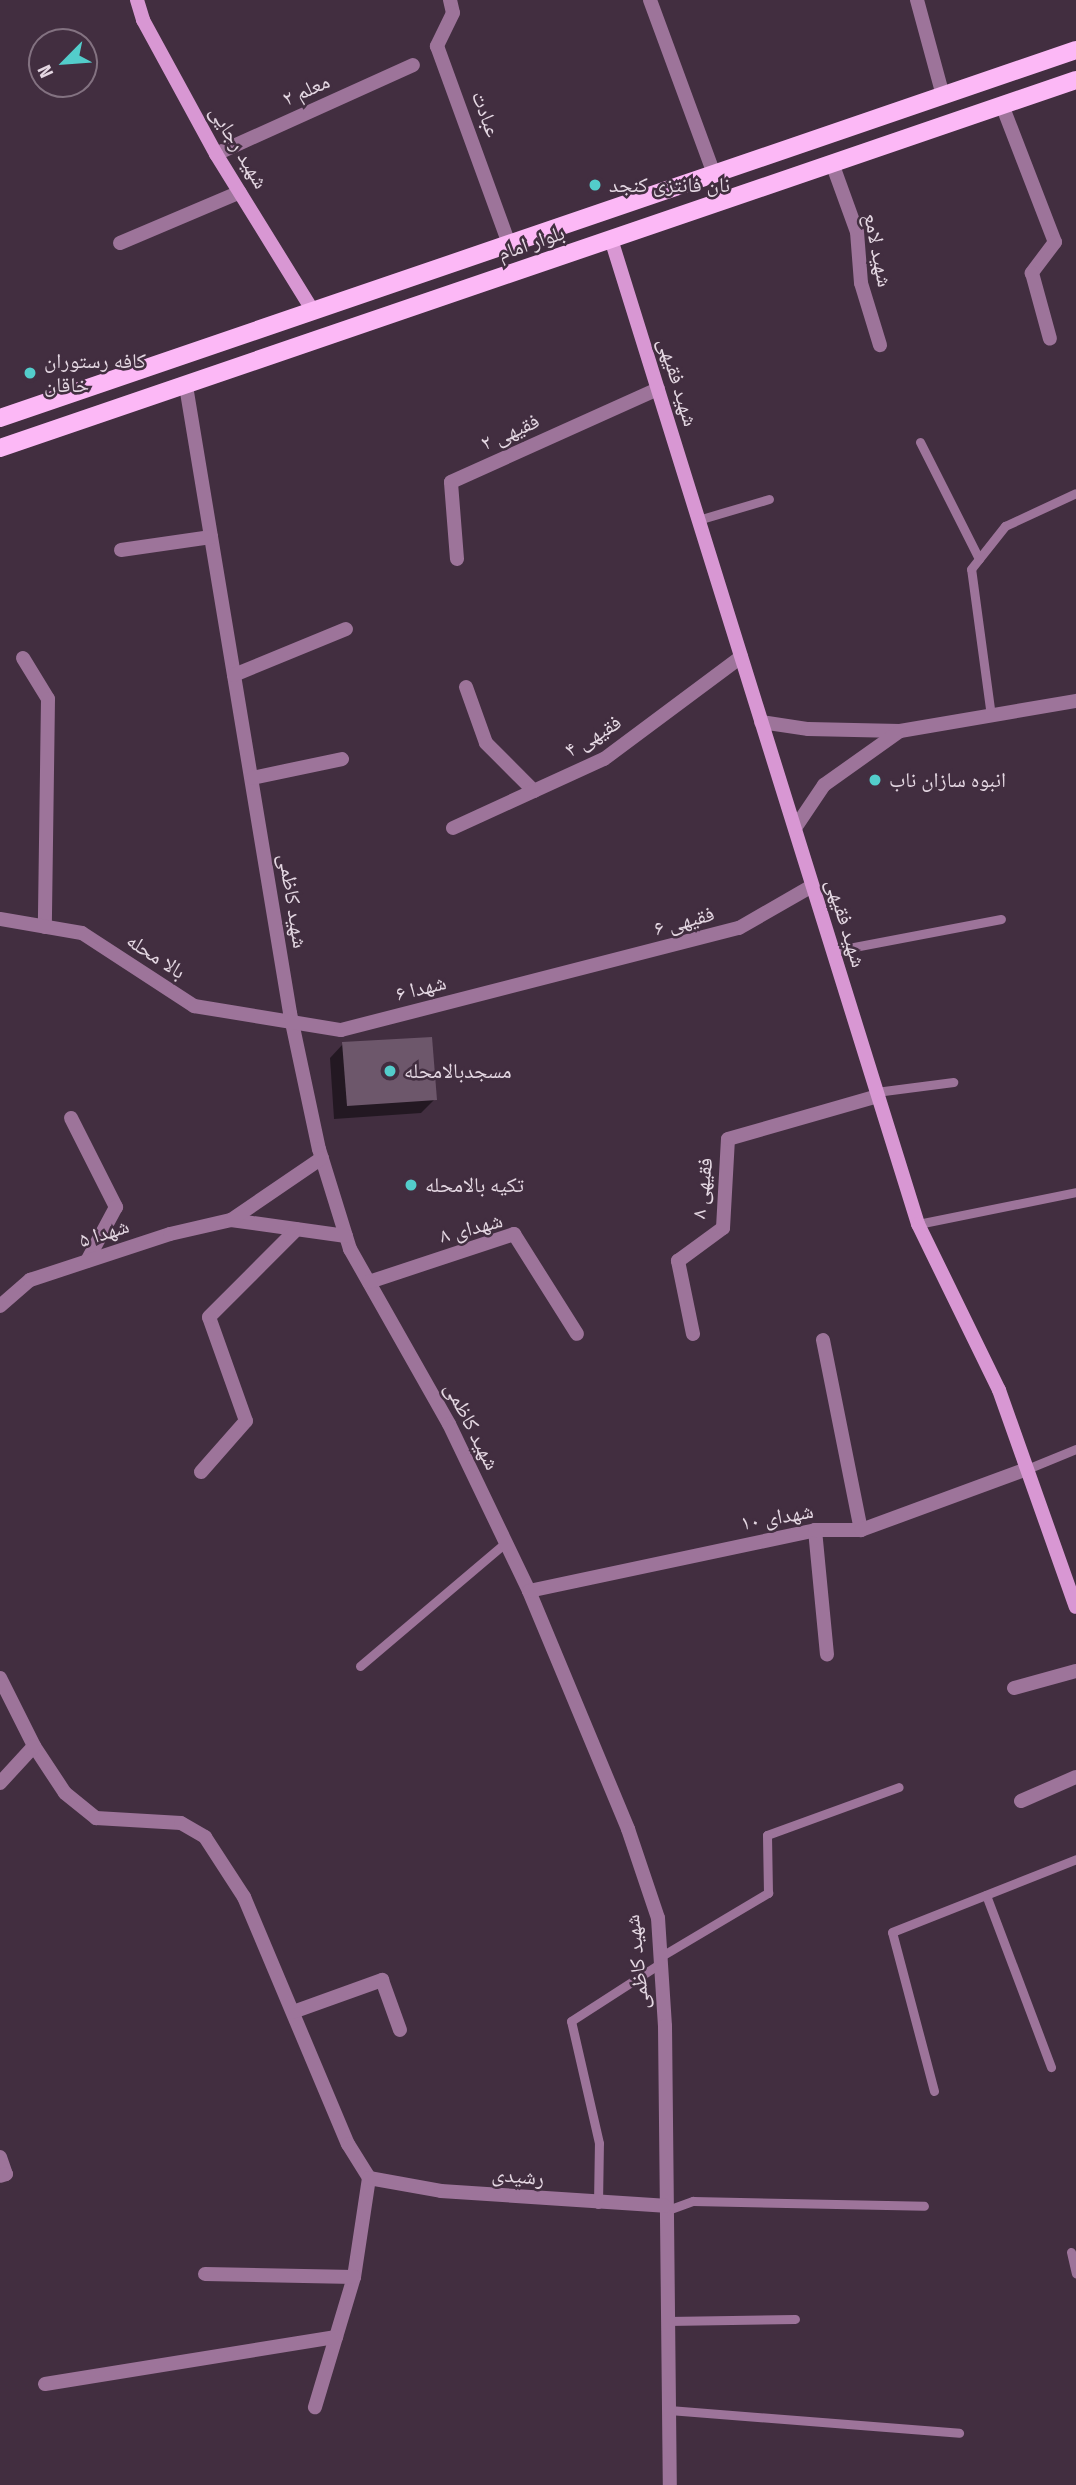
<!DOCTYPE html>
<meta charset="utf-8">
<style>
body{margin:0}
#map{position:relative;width:1076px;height:2485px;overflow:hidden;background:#422e40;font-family:"Fira Sans Condensed","Noto Naskh Arabic",sans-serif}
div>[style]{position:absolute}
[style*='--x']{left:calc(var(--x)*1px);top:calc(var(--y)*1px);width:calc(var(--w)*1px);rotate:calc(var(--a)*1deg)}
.shadow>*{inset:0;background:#0007}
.building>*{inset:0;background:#6d576b}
.lane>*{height:9px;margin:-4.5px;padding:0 4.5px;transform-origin:4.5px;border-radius:4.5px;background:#9d749a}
.street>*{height:14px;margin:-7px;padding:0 7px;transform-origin:7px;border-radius:7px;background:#9d749a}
.secondary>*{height:14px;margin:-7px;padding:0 7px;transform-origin:7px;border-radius:7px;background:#d897d3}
.primary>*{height:18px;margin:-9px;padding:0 9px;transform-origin:9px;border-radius:9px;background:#fcb8f6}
.dots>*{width:19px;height:19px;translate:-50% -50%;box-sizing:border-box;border:4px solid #422e40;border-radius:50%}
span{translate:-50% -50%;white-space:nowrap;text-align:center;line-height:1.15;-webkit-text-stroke:5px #422e40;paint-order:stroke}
.street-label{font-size:21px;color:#e4d7e2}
.poi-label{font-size:21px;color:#e4d7e2}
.left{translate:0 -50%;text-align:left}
.north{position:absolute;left:28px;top:28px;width:70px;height:70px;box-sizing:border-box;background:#422e40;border:2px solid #837281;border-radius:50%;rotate:245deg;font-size:19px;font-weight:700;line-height:28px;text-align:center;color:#e4d7e2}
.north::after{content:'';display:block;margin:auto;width:24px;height:32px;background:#53cdcb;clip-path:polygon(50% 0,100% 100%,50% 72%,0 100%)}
</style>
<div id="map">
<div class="shadow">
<div style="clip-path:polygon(343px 1044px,435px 1099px,421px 1113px,334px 1119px,330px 1058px)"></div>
</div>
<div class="building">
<div style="clip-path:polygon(432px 1037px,437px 1100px,347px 1106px,342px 1042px)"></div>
</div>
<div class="lane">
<div style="--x:920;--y:442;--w:131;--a:63.2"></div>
<div style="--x:698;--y:520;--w:74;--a:-16.5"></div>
<div style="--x:991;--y:716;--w:148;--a:-97.7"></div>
<div style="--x:971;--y:569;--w:55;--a:-51.7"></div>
<div style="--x:1005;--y:526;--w:78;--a:-24.9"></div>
<div style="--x:833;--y:951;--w:171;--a:-10.8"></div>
<div style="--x:876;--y:1092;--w:78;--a:-7.4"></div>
<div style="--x:918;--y:1224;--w:161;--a:-11.4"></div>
<div style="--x:1027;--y:1469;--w:53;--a:-22.2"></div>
<div style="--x:360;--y:1666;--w:192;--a:-40.3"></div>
<div style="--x:986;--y:1895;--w:184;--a:69.3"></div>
<div style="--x:660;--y:1957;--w:126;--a:-30.7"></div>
<div style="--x:768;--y:1893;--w:58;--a:-91"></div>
<div style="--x:767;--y:1835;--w:140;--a:-20"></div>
<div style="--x:934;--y:2091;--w:164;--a:-104.8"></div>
<div style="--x:892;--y:1932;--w:198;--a:-21.6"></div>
<div style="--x:598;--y:2204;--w:61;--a:-89.1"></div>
<div style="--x:599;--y:2143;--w:125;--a:-102.9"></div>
<div style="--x:571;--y:2021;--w:107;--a:-32.8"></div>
<div style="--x:665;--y:2211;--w:30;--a:-20"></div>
<div style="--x:693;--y:2201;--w:231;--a:1.2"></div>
<div style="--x:1071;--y:2252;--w:22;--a:77"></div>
<div style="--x:667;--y:2321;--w:128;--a:-0.9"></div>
<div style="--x:669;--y:2410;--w:291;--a:4.5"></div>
</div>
<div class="street">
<div style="--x:450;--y:0;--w:13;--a:77"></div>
<div style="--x:453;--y:13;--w:37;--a:116"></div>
<div style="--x:437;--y:46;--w:211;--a:70"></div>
<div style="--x:650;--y:0;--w:185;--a:69.8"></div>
<div style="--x:917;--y:0;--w:99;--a:74.8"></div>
<div style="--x:1002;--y:105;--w:147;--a:68.9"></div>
<div style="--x:1055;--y:242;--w:39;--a:127"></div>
<div style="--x:1032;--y:273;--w:68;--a:74.7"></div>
<div style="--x:216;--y:154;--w:216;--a:-24.3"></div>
<div style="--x:832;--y:163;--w:73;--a:70.1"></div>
<div style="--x:857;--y:232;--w:51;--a:85.5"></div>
<div style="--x:861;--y:283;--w:65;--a:73"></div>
<div style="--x:120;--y:243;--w:130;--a:-23"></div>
<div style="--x:186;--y:386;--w:636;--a:80.58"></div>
<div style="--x:290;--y:1013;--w:139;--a:78"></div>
<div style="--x:319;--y:1149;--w:105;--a:72.8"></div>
<div style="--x:350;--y:1249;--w:201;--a:60.5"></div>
<div style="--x:449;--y:1424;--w:185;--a:64.4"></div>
<div style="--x:529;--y:1591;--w:258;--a:67.4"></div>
<div style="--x:628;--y:1829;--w:94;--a:71.4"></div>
<div style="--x:658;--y:1918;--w:108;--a:86.3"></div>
<div style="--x:665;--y:2026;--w:459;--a:89.4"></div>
<div style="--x:121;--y:550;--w:91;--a:-8.2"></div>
<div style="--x:457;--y:559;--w:77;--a:-94.5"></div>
<div style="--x:451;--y:482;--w:227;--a:-24.2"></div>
<div style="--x:23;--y:658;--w:48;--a:58.6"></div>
<div style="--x:48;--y:699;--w:228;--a:90.8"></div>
<div style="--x:234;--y:675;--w:121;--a:-22.3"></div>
<div style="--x:466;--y:687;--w:59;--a:70.3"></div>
<div style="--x:486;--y:743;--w:68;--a:45"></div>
<div style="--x:761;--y:722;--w:48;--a:8.5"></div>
<div style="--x:808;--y:729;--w:92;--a:1.2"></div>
<div style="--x:900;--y:731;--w:179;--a:-9.7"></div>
<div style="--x:252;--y:778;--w:92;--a:-11.9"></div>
<div style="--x:453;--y:828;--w:166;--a:-24.6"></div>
<div style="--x:604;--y:759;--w:171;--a:-36.7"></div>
<div style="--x:795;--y:828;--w:52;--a:-56"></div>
<div style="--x:824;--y:785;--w:93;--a:-35.4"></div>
<div style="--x:0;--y:919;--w:83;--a:9.7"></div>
<div style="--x:82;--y:933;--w:134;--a:33.1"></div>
<div style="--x:194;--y:1006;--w:149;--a:9.3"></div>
<div style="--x:341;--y:1030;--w:411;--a:-14.4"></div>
<div style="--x:739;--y:928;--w:84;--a:-29.9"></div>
<div style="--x:71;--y:1118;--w:100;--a:63.2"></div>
<div style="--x:116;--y:1207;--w:61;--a:118.2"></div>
<div style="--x:231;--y:1220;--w:116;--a:7.9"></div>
<div style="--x:369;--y:1282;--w:153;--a:-18.3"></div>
<div style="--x:514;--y:1234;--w:118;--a:57.8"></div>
<div style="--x:0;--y:1306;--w:40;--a:-41"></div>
<div style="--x:30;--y:1280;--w:147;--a:-18.2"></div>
<div style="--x:170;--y:1234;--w:63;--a:-12.9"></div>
<div style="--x:231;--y:1220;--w:110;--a:-34.3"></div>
<div style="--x:693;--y:1334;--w:75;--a:-101.6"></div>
<div style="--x:678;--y:1261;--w:56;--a:-36.3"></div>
<div style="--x:723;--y:1228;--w:89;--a:-86.8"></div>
<div style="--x:728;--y:1139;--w:156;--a:-16"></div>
<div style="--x:823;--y:1340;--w:194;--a:78.7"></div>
<div style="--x:201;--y:1472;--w:68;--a:-48.6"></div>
<div style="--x:246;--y:1421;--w:110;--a:-109.6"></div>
<div style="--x:209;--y:1317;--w:124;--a:-45"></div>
<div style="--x:815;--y:1530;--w:125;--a:84.5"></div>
<div style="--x:529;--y:1591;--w:292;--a:-12"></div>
<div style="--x:815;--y:1530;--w:46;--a:0"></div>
<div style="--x:861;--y:1530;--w:177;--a:-20.2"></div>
<div style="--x:0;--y:1678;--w:76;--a:63.4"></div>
<div style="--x:34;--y:1746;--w:56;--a:56.6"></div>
<div style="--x:65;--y:1793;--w:40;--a:39"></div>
<div style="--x:96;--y:1818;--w:85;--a:3.4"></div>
<div style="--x:181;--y:1823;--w:28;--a:30"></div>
<div style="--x:205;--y:1837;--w:72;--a:57"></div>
<div style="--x:244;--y:1897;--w:268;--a:67.2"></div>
<div style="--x:348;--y:2144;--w:40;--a:58"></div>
<div style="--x:369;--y:2178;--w:100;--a:98.6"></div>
<div style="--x:354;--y:2277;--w:136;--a:106.7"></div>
<div style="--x:1014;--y:1688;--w:64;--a:-15.3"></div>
<div style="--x:0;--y:1783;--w:50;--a:-47.4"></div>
<div style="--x:1021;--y:1801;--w:60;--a:-23.6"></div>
<div style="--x:293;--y:2012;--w:95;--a:-19.8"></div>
<div style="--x:382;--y:1980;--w:53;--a:70.2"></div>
<div style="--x:0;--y:2157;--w:18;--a:71"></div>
<div style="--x:6;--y:2174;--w:6;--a:162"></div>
<div style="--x:369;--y:2178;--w:73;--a:10.2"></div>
<div style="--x:441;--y:2191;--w:224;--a:3.8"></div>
<div style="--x:205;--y:2274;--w:149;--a:1.2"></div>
<div style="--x:45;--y:2384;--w:295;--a:-9.2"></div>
</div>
<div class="secondary">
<div style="--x:137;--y:0;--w:21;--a:73"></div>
<div style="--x:143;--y:20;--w:153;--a:61.4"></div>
<div style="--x:216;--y:154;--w:185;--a:58.3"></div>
<div style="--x:611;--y:239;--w:1032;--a:72.69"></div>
<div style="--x:918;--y:1224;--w:185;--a:64"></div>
<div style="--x:999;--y:1390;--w:230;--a:70.5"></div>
</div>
<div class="primary">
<div style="--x:0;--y:418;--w:1137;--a:-18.88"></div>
<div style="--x:0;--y:448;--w:1137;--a:-18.88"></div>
</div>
<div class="dots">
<div style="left:595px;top:185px;background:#53cdcb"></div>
<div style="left:30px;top:373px;background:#53cdcb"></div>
<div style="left:875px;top:780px;background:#53cdcb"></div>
<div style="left:390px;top:1071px;background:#53cdcb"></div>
<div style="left:411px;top:1185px;background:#53cdcb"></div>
</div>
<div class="street-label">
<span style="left:306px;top:90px;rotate:-24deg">معلم ۲</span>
<span style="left:486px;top:114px;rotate:70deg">عبادت</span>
<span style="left:239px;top:147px;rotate:59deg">شهید رجایی</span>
<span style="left:531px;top:243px;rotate:-19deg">بلوار امام</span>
<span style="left:878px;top:250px;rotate:79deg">شهید لامع</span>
<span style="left:678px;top:382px;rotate:73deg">شهید فقیهی</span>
<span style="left:510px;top:432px;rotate:-24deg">فقیهی ۲</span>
<span style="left:593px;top:736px;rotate:-31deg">فقیهی ۴</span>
<span style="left:293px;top:901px;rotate:81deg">شهید کاظمی</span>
<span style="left:684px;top:921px;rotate:-15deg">فقیهی ۶</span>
<span style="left:846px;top:923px;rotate:73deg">شهید فقیهی</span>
<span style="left:156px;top:956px;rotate:33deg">بالا محله</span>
<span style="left:421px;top:988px;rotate:-14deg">شهدا ۶</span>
<span style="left:702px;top:1188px;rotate:-83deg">فقیهی ۸</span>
<span style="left:471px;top:1228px;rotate:-15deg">شهدای ۸</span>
<span style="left:104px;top:1233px;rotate:-18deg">شهدا ۵</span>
<span style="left:472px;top:1426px;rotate:63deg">شهید کاظمی</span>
<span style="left:777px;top:1517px;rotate:-10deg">شهدای ۱۰</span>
<span style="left:637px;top:1962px;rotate:-96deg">شهید کاظمی</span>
<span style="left:518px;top:2176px;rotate:5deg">رشیدی</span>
</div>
<div class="poi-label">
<span class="left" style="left:609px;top:185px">نان فانتزی کنجد</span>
<span class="left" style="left:44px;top:373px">کافه رستوران<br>خاقان</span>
<span class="left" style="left:889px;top:780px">انبوه سازان ناب</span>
<span class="left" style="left:404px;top:1071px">مسجدبالامحله</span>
<span class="left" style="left:425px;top:1185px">تکیه بالامحله</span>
</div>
<div class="north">N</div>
</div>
